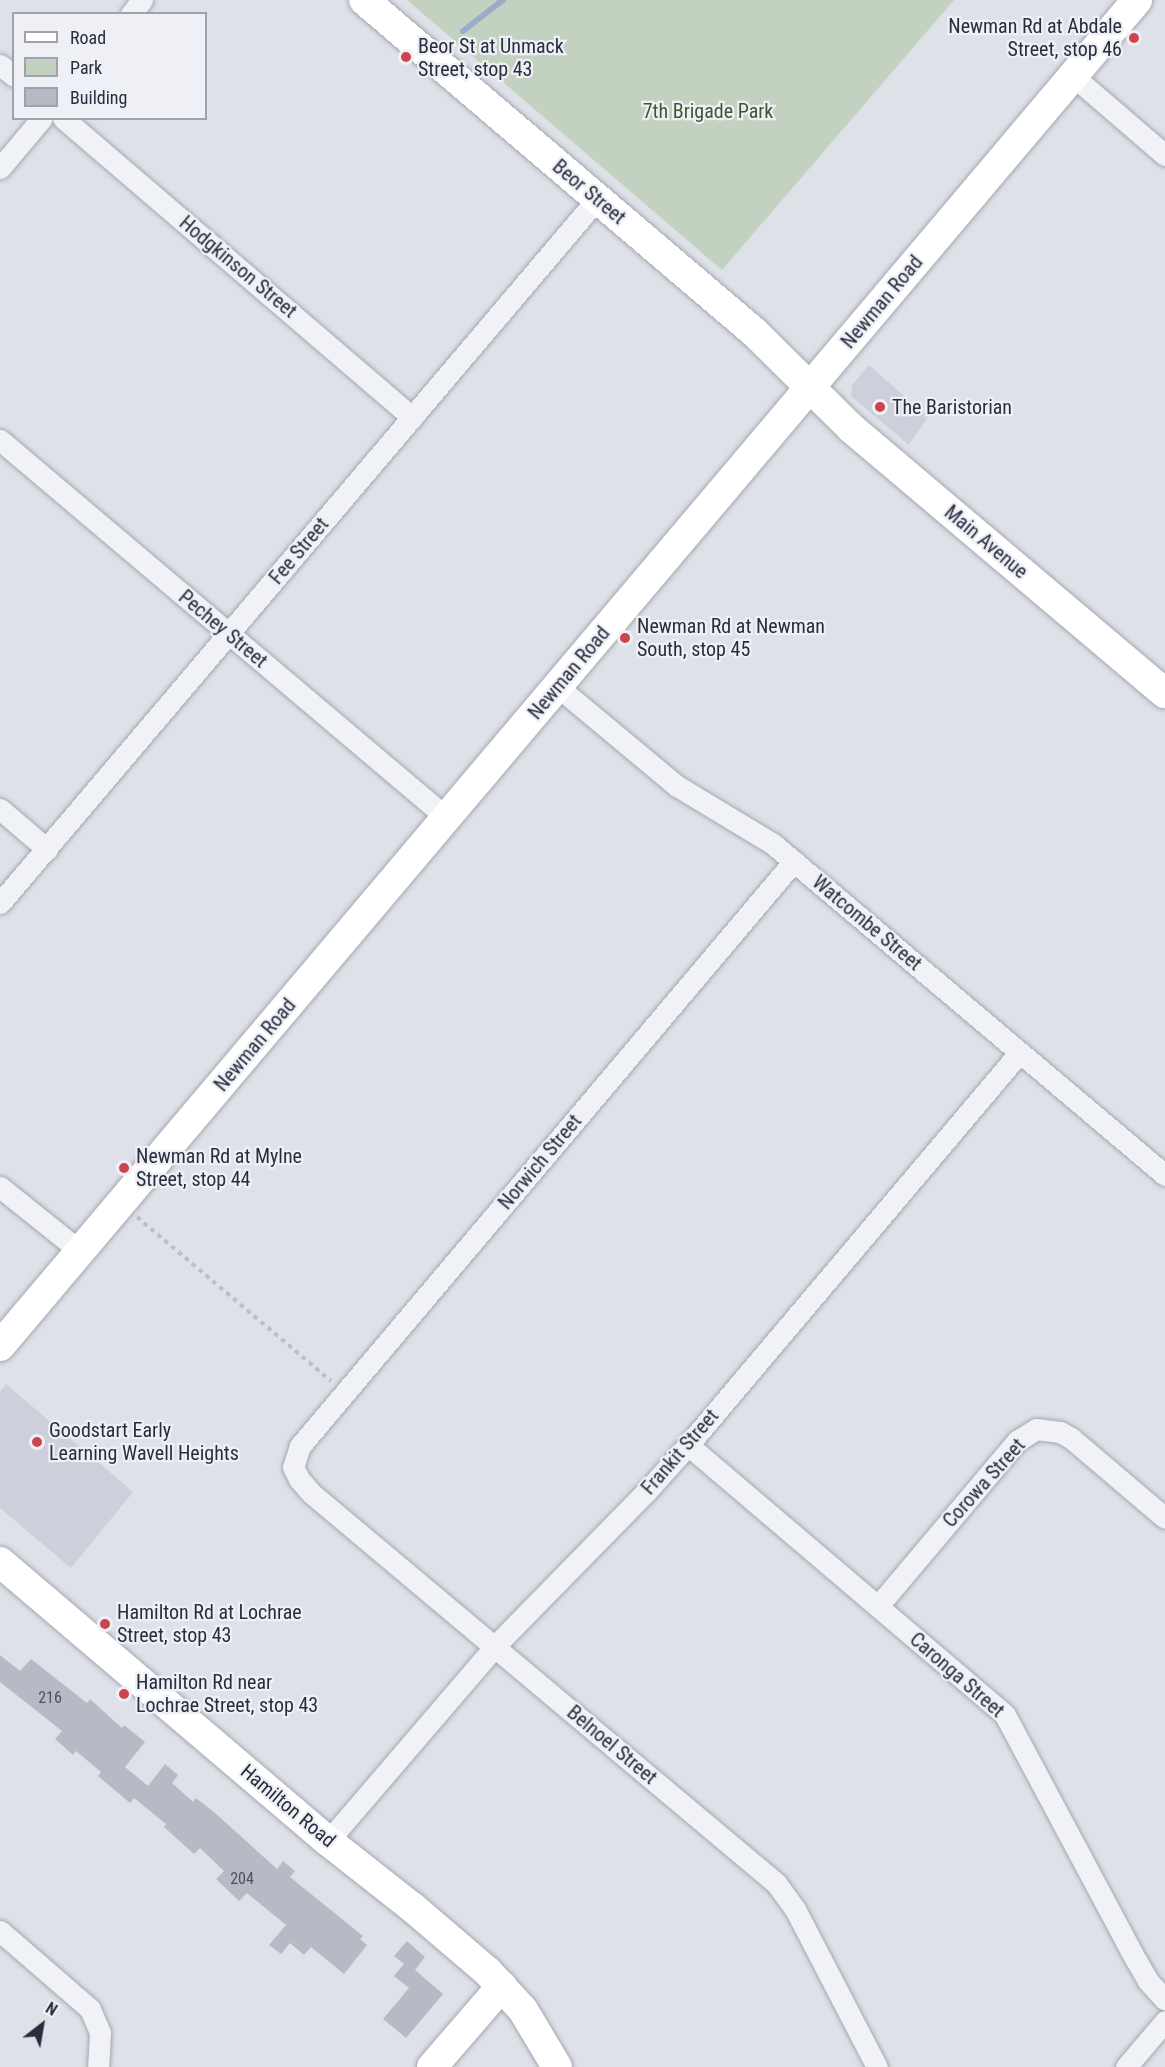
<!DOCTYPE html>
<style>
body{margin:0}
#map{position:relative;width:1165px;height:2067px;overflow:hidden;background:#dee1e8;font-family:"Roboto Condensed",sans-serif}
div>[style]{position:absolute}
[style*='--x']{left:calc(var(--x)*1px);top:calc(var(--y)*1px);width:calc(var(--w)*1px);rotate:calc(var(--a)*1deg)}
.built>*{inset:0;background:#cdd0da}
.green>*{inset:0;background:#c3d2c0}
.stream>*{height:6px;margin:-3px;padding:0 3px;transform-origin:3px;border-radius:3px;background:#9aacc8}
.building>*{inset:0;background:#b6bac4}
.path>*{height:4px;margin-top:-2px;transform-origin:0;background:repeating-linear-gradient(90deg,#bdbfc6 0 4.5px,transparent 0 9px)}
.roads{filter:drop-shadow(0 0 2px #a4a8b2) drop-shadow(0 0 2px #a4a8b2)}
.street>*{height:21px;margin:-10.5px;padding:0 10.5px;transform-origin:10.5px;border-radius:10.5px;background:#f1f2f6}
.secondary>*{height:30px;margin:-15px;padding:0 15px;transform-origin:15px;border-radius:15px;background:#fff}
.dots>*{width:16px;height:16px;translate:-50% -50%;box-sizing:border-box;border:3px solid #eef0f5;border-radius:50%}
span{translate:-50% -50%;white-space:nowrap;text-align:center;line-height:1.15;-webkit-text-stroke:4.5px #eef0f5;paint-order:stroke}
.number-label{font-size:16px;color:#4c5160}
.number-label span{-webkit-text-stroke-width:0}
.poi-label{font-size:20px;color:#282e3e}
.right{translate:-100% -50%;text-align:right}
.left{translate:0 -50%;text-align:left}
.park-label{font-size:20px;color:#395a35}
.street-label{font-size:20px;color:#282e3e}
.legend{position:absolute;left:12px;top:12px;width:195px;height:108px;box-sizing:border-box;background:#eef0f5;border:2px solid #9fa2ac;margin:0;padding:8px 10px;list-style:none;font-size:18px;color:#282e3e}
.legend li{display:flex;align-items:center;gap:12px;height:30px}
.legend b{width:30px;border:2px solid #9fa2ac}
.north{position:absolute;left:12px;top:1995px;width:60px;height:60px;-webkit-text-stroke:4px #eef0f5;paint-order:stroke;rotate:31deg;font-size:16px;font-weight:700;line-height:24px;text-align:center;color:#282e3e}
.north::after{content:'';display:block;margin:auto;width:21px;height:27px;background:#282e3e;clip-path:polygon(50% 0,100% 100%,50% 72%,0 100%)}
</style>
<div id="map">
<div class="built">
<div style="clip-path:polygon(869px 365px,928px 417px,909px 445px,851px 396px,852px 385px)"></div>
<div style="clip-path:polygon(6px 1384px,133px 1492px,71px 1568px,0 1508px,0 1392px)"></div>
</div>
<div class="green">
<div style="clip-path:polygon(407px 0,954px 0,722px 270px)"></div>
</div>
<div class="stream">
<div style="--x:463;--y:31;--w:51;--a:-37.8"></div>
</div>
<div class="building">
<div style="clip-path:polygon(0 1655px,20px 1671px,31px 1659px,87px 1703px,90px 1699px,122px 1728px,124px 1725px,145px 1742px,125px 1767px,148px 1786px,165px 1764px,178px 1775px,172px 1783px,193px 1802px,196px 1798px,214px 1812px,277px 1869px,283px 1861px,295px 1871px,290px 1877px,363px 1936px,360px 1939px,367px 1945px,344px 1974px,311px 1947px,304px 1955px,290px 1943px,281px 1954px,269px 1945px,286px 1925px,247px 1893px,239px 1901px,216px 1879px,224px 1871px,200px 1848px,194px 1854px,164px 1827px,166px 1824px,134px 1798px,130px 1803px,98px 1776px,101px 1772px,76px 1751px,73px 1755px,55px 1739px,62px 1731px,0 1682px)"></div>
<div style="clip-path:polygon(407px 1941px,425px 1957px,415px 1970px,443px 1994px,406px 2038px,383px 2019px,409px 1988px,394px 1976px,404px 1964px,394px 1956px)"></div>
</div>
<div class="path">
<div style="--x:137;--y:1217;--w:254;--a:40.2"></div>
</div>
<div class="roads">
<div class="street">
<div style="--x:131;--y:14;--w:18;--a:-52"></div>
<div style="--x:0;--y:65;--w:18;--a:38"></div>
<div style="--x:1073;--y:76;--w:121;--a:40.7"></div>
<div style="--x:63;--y:118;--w:460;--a:40.6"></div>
<div style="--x:0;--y:168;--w:65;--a:-50"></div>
<div style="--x:0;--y:440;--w:585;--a:40.22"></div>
<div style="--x:558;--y:687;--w:155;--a:39.8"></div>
<div style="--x:677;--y:786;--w:112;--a:31.1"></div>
<div style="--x:773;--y:844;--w:513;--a:40.18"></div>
<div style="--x:0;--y:809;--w:62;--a:40.4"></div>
<div style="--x:794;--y:861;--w:766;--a:130.18"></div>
<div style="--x:300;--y:1446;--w:22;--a:108"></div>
<div style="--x:293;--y:1467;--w:13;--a:63"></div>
<div style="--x:299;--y:1479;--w:18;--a:49"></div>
<div style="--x:311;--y:1493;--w:607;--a:39.99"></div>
<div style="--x:776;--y:1883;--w:32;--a:54"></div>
<div style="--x:795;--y:1909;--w:178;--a:62.6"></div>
<div style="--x:0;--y:903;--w:923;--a:-49.7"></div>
<div style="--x:0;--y:1187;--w:104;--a:38.7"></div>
<div style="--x:688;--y:1445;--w:416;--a:40.4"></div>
<div style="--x:1005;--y:1715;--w:278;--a:61.9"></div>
<div style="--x:1136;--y:1960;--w:24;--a:60"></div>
<div style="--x:1148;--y:1981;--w:25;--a:48"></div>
<div style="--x:878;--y:1606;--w:216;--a:-49.9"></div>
<div style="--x:1017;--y:1441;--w:22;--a:-32"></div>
<div style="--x:1036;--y:1429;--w:24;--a:7"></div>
<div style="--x:1060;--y:1432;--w:13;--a:29"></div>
<div style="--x:1071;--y:1438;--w:123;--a:40.4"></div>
<div style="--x:328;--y:1841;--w:257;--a:-49.4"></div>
<div style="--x:495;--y:1646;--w:216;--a:-45.6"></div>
<div style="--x:646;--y:1492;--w:63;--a:-48.2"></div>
<div style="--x:688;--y:1445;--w:514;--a:-49.81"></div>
<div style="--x:0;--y:1931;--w:119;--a:40.9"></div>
<div style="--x:90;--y:2009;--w:25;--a:67"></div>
<div style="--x:100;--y:2032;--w:35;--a:93"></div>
<div style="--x:1126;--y:2067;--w:60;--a:-49.7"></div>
</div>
<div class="secondary">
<div style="--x:364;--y:0;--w:512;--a:40.41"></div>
<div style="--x:754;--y:332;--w:136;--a:44.7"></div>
<div style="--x:851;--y:428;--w:411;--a:40.2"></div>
<div style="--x:0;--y:1346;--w:1762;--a:-49.81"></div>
<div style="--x:0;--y:1562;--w:431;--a:40.4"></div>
<div style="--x:328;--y:1841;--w:107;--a:38.2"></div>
<div style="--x:412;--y:1907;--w:99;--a:40.5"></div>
<div style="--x:487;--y:1971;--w:53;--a:47.3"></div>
<div style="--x:523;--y:2010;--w:66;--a:59.2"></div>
<div style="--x:432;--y:2067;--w:107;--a:-49.2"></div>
</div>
</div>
<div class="dots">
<div style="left:1134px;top:38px;background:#cc444e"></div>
<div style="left:406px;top:57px;background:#cc444e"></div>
<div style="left:880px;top:407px;background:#cc444e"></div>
<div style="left:625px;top:638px;background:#cc444e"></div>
<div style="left:124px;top:1168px;background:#cc444e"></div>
<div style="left:37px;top:1442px;background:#cc444e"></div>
<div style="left:105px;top:1624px;background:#cc444e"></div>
<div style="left:124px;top:1694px;background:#cc444e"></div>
</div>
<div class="number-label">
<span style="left:50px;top:1698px">216</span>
<span style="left:242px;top:1879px">204</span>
</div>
<div class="poi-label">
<span class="right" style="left:1122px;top:38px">Newman Rd at Abdale<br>Street, stop 46</span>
<span class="left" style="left:418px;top:58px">Beor St at Unmack<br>Street, stop 43</span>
<span class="left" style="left:892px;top:407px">The Baristorian</span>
<span class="left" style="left:637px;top:638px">Newman Rd at Newman<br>South, stop 45</span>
<span class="left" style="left:136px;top:1168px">Newman Rd at Mylne<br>Street, stop 44</span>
<span class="left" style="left:49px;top:1442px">Goodstart Early<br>Learning Wavell Heights</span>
<span class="left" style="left:117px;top:1624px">Hamilton Rd at Lochrae<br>Street, stop 43</span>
<span class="left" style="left:136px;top:1694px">Hamilton Rd near<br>Lochrae Street, stop 43</span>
</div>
<div class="park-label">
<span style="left:708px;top:111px">7th Brigade Park</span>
</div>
<div class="street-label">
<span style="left:589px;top:192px;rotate:40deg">Beor Street</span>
<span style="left:238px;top:267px;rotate:40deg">Hodgkinson Street</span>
<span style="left:882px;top:302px;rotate:-50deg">Newman Road</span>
<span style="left:986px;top:542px;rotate:40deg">Main Avenue</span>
<span style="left:299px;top:551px;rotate:-50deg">Fee Street</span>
<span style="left:223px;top:629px;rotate:40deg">Pechey Street</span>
<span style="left:569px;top:673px;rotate:-50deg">Newman Road</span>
<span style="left:867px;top:923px;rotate:40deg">Watcombe Street</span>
<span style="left:255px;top:1045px;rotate:-50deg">Newman Road</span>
<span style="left:540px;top:1162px;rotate:-50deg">Norwich Street</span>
<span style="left:680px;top:1452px;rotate:-49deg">Frankit Street</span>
<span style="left:984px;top:1483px;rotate:-48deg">Corowa Street</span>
<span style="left:957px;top:1675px;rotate:41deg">Caronga Street</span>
<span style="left:612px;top:1745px;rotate:40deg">Belnoel Street</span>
<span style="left:288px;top:1806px;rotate:40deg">Hamilton Road</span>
</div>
<ul class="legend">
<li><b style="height:8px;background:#fff"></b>Road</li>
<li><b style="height:16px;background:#c3d2c0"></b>Park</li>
<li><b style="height:16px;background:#b6bac4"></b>Building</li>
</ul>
<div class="north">N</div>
</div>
